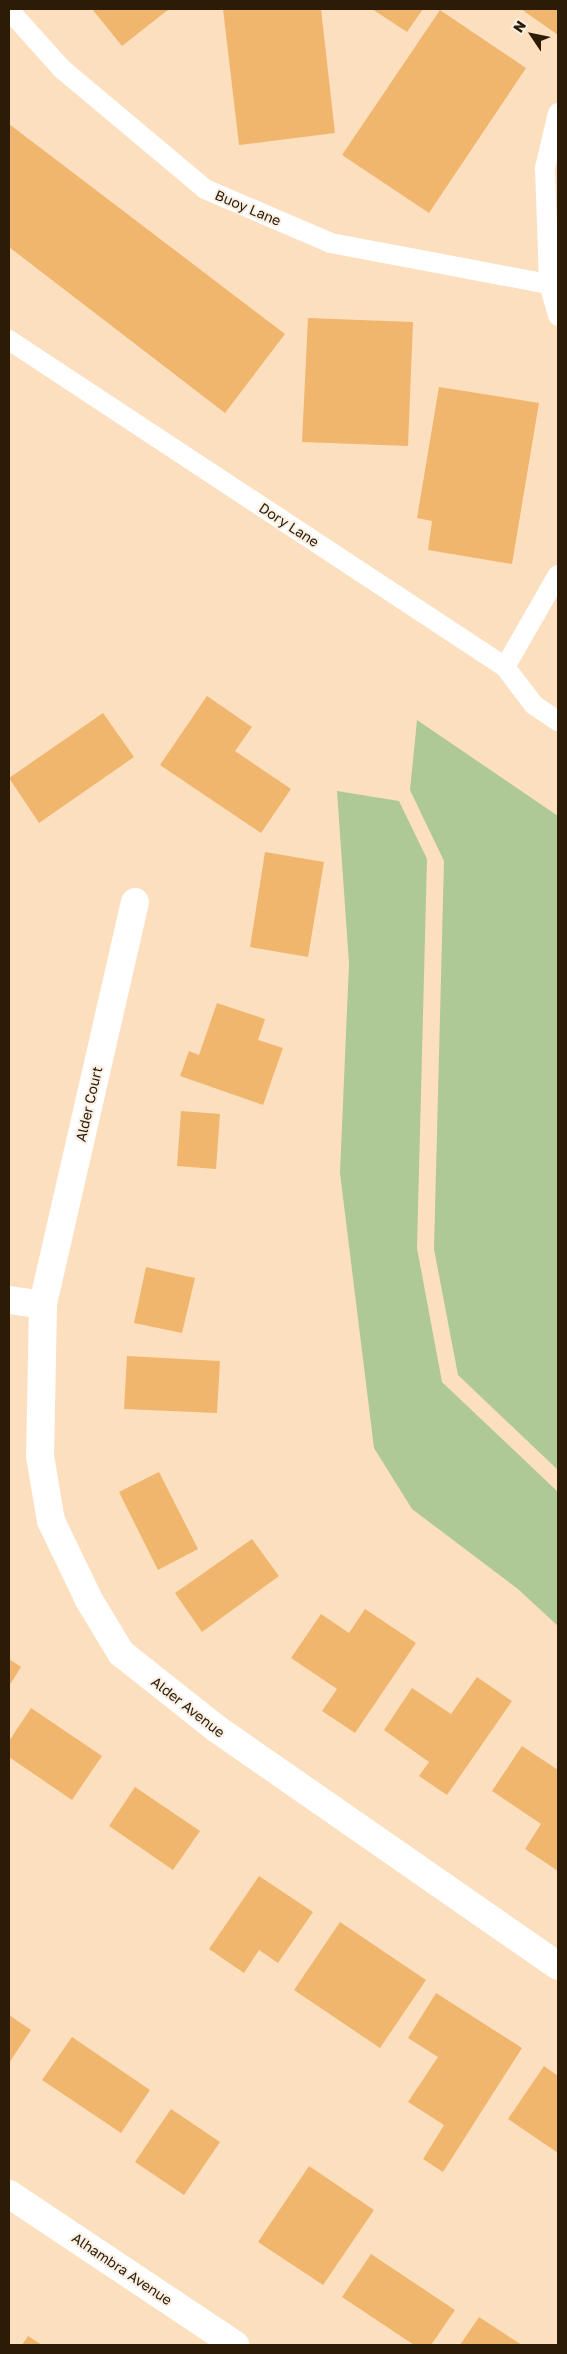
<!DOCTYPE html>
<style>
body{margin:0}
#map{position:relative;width:567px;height:2354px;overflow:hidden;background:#fcdfbe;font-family:"Golos Text",sans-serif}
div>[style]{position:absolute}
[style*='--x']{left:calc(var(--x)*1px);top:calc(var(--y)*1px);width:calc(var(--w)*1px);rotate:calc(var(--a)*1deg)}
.green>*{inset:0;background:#aec896}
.building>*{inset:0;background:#f1b66e}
.lane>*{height:20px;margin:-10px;padding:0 10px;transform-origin:10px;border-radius:10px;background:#fff}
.street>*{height:28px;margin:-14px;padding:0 14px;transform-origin:14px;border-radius:14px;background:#fff}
span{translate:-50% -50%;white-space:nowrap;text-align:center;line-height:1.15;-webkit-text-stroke:4px #f9f0e5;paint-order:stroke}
.street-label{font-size:14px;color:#2d1c05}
.frame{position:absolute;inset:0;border:10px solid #2d1c05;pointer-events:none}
.north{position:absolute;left:507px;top:10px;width:50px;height:50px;-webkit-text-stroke:4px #f9f0e5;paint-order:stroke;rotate:304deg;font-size:14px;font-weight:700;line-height:20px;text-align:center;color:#2d1c05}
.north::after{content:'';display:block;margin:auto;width:18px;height:22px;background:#2d1c05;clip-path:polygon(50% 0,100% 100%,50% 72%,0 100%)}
</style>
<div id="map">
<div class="green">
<div style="clip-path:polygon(417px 720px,558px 816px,558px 1470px,458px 1375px,434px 1249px,444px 861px,410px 790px)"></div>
<div style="clip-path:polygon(337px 791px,399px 801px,427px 859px,417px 1248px,442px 1382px,558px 1492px,558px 1626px,518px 1589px,412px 1509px,374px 1448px,340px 1173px,349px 963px)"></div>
</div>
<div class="building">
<div style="clip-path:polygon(92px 9px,169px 9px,122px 46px)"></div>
<div style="clip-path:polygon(223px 9px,321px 9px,335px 133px,239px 145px)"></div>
<div style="clip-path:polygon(372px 9px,423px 9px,407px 32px)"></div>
<div style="clip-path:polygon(521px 9px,558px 9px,558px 35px)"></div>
<div style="clip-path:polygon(440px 10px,526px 68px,429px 213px,342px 155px)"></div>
<div style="clip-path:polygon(9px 124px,285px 334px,225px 413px,9px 247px)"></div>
<div style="clip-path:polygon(308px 318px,413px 322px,408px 446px,302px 442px)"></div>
<div style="clip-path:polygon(439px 387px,539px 403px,512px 564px,428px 550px,432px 521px,417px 518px)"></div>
<div style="clip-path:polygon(207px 696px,252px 727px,235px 751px,291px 789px,261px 833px,160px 765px)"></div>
<div style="clip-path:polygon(103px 713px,134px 757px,39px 823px,9px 778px)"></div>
<div style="clip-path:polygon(265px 852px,324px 862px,308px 957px,250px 947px)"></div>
<div style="clip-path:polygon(217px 1003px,265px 1019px,258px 1040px,283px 1048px,263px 1105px,180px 1076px,189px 1051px,199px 1055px)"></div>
<div style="clip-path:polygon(181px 1111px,220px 1114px,216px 1169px,177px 1166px)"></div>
<div style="clip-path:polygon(146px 1267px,195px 1278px,182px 1333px,134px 1323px)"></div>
<div style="clip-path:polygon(127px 1356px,220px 1361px,217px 1413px,124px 1409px)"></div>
<div style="clip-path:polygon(159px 1472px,198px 1549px,158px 1570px,119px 1492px)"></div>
<div style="clip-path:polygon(252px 1539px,279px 1576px,202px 1632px,175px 1593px)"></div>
<div style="clip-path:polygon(365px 1609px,416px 1643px,355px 1733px,322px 1711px,337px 1689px,291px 1658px,321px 1614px,349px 1633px)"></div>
<div style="clip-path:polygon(9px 1659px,21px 1667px,9px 1686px)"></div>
<div style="clip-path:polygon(477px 1677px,512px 1701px,447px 1795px,419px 1776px,429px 1762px,384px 1730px,412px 1688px,451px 1714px)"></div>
<div style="clip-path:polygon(31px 1708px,102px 1756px,72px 1800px,9px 1757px,9px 1741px)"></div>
<div style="clip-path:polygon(522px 1746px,558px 1770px,558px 1871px,525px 1849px,541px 1824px,492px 1791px)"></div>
<div style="clip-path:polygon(135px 1787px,200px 1831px,173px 1870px,109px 1826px)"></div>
<div style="clip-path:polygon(259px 1876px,313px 1912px,278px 1963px,259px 1950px,244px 1973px,209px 1949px)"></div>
<div style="clip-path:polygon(340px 1922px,426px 1980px,380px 2048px,294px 1990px)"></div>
<div style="clip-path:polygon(436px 1993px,522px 2048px,443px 2172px,423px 2159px,444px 2125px,408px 2102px,438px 2057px,408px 2038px)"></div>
<div style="clip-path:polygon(9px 2015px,31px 2030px,9px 2063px)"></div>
<div style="clip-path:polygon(72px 2037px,150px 2090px,121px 2133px,42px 2080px)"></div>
<div style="clip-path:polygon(544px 2066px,558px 2076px,558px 2153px,508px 2119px)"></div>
<div style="clip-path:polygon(171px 2109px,220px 2142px,184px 2195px,135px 2162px)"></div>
<div style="clip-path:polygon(309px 2166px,374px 2210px,323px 2285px,258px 2242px)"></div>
<div style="clip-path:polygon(371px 2254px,455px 2310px,431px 2345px,414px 2345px,342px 2297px)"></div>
<div style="clip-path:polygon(479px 2317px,522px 2345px,460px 2345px)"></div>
<div style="clip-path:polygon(28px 2336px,42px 2345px,22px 2345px)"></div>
</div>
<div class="lane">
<div style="--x:9;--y:10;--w:79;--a:48.1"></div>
<div style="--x:62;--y:69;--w:187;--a:40"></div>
<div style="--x:205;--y:189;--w:137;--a:23.2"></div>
<div style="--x:331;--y:243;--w:222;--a:10.7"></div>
<div style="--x:558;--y:113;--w:57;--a:103.3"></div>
<div style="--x:545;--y:168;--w:116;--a:88"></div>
<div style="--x:549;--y:284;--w:33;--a:74"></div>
<div style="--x:9;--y:340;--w:594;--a:33.4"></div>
<div style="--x:505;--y:667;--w:48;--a:52.7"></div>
<div style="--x:534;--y:705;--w:29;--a:34"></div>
<div style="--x:505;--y:667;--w:106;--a:-60.1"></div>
</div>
<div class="street">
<div style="--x:135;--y:902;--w:413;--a:102.9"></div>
<div style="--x:43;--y:1305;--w:151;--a:91.1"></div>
<div style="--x:40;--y:1456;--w:66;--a:80.4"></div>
<div style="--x:51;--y:1521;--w:88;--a:64.3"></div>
<div style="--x:89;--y:1600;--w:62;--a:58.9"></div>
<div style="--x:121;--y:1653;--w:122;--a:38.4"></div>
<div style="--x:217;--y:1729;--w:415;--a:34.8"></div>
<div style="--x:9;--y:1300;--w:34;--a:8"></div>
<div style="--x:9;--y:2194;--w:272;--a:33.7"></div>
</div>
<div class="street-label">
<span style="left:248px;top:208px;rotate:23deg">Buoy Lane</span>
<span style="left:289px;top:525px;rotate:33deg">Dory Lane</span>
<span style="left:89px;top:1104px;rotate:-77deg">Alder Court</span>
<span style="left:188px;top:1707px;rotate:38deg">Alder Avenue</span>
<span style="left:122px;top:2269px;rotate:34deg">Alhambra Avenue</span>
</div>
<div class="frame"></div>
<div class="north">N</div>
</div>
